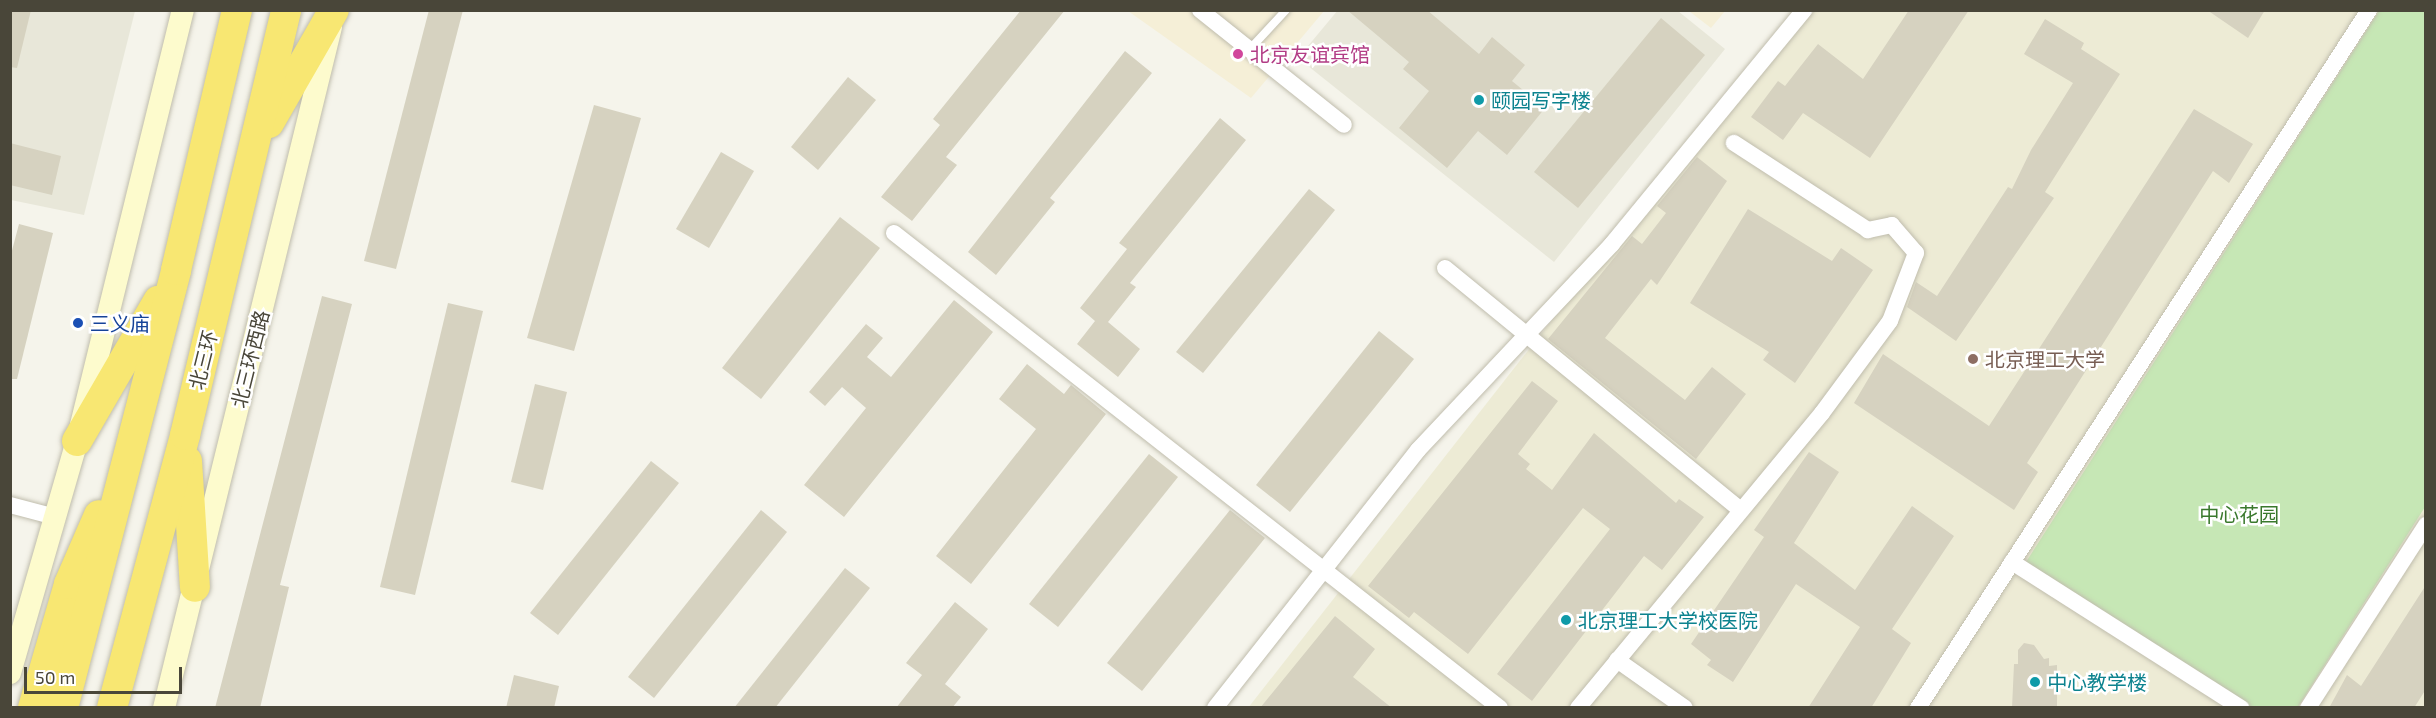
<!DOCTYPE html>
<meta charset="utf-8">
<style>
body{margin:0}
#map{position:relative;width:2436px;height:718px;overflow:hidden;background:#f5f4eb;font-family:"Exo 2","Noto Sans SC",sans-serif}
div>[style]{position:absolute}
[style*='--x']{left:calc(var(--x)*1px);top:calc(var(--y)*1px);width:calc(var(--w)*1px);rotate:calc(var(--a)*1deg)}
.residential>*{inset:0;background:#e8e7d9}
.commercial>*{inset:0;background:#f5efd7}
.education>*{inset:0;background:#edebd5}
.green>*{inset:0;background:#c6e7b5}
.building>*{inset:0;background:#d6d2c0}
.roads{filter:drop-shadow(0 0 2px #c0bdad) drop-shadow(0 0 2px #c0bdad)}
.lane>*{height:8px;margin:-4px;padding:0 4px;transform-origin:4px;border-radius:4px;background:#fff}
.street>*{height:16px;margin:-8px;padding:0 8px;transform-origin:8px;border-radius:8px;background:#fff}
.secondary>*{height:22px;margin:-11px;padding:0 11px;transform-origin:11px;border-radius:11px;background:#fdfbcd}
.highway>*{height:30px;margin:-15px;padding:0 15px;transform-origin:15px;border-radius:15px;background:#f8e772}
.dots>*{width:16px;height:16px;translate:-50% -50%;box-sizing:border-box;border:3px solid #fff;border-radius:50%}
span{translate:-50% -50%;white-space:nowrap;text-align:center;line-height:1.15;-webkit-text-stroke:5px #fff;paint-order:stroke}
.hotel-label{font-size:20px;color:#b23c85}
.left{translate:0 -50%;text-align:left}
.culture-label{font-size:20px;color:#0d838f}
.transit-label{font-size:20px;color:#164399}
.street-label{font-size:20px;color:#494639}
.education-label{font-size:20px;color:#785e54}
.park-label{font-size:20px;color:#3a792d}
.frame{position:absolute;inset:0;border:12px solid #494639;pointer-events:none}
.scale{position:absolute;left:24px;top:667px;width:158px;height:27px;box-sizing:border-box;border:3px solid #494639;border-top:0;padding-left:8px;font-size:18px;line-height:21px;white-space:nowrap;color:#494639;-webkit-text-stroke:4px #fff;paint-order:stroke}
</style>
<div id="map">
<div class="residential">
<div style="clip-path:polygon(1338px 10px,1678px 11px,1725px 49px,1554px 262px,1298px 58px)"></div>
<div style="clip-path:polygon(11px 11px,135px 11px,84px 215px,11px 200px)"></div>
</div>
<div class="commercial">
<div style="clip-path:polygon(1128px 11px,1324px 11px,1251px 98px)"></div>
<div style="clip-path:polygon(1689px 11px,1725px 11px,1711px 28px)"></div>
</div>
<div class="education">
<div style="clip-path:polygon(1794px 11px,2425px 11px,2425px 707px,1248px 708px)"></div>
</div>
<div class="green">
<div style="clip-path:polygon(2379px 11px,2425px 11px,2425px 507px,2298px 707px,2245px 707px,2024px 565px)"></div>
</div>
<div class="building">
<div style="clip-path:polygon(10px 10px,31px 10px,17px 68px,10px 67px)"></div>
<div style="clip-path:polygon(429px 10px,463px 10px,396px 269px,364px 261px)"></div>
<div style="clip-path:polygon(1021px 10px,1065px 10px,946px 157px,957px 165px,912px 221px,881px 197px,940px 125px,933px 119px)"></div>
<div style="clip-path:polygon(1347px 10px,1427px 10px,1479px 54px,1492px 37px,1525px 65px,1512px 81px,1545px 108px,1507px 155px,1478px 131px,1447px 168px,1399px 128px,1429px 91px,1403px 69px,1409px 62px)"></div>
<div style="clip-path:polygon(1909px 10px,1969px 10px,1870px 158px,1803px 113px,1783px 140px,1751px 117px,1778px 81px,1785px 86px,1818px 44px,1863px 79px)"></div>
<div style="clip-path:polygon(2207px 10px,2265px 10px,2248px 38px)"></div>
<div style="clip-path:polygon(1661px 18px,1705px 55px,1578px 208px,1534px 172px)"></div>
<div style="clip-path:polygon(2045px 19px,2084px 43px,2081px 49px,2120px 74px,2045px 192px,2054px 198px,1956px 341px,1907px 307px,1916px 282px,1937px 296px,2008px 187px,2012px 189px,2031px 150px,2073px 83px,2024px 54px)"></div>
<div style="clip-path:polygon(1125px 51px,1152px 73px,1050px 198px,1055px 202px,996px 275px,968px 252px)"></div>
<div style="clip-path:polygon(848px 77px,876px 100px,818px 170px,791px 147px)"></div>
<div style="clip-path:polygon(594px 105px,641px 118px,574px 351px,527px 338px)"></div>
<div style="clip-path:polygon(2194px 109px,2253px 144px,2229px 183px,2213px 171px,2027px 463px,2038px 472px,2014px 510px,1854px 403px,1883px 354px,1989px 426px)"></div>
<div style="clip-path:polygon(1220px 118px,1246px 140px,1130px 283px,1136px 287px,1108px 322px,1140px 349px,1118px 377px,1077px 344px,1095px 321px,1080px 308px,1127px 249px,1119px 243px)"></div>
<div style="clip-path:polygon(10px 143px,61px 156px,52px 195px,10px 185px)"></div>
<div style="clip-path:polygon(721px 152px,754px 171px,709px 248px,676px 229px)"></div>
<div style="clip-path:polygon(1697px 157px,1727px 181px,1657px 285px,1651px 279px,1605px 338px,1685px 400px,1712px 367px,1746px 394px,1696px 459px,1548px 339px,1632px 236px,1642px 244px,1666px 213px,1657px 206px)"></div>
<div style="clip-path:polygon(1309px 189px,1335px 210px,1203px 373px,1176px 352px)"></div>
<div style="clip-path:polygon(1748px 209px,1832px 261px,1841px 248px,1873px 270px,1795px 383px,1763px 360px,1769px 352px,1690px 303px)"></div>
<div style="clip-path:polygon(840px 217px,880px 248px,761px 399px,722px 368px)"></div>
<div style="clip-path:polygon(19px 224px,53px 233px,17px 379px,10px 379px,10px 258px)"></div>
<div style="clip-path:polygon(322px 296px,352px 304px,280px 585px,289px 587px,260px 708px,215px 708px)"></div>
<div style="clip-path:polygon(954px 300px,993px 332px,844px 517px,804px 485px,866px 408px,842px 387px,825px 406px,809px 392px,866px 324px,883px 338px,867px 357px,891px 377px)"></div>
<div style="clip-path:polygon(448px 303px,483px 311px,415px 595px,380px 587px)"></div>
<div style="clip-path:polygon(1379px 331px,1414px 359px,1290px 512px,1256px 485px)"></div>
<div style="clip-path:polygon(1027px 364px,1064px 394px,1071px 385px,1106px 414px,971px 584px,936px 556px,1036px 429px,999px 399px)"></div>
<div style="clip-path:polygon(1532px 381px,1558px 401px,1518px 454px,1530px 464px,1526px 469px,1552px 490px,1594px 433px,1676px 503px,1679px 499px,1704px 517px,1662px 570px,1644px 556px,1532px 701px,1497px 674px,1610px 529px,1583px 508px,1468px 654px,1414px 612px,1409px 618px,1368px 586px)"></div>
<div style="clip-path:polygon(535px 384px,567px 392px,543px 490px,511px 482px)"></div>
<div style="clip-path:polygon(1809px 452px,1839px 472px,1794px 543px,1855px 590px,1912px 506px,1954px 536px,1892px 629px,1911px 643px,1871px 708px,1808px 708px,1860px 627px,1796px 584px,1733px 682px,1707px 665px,1711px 660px,1691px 644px,1764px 537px,1754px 530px)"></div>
<div style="clip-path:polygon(1149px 454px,1178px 477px,1058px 627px,1029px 604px)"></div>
<div style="clip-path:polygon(651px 461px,679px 483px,558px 635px,530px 613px)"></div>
<div style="clip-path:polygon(761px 510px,787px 532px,654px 698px,628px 677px)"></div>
<div style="clip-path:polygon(1230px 510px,1265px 538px,1142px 691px,1107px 663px)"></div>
<div style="clip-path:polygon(845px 568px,870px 588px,775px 708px,734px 708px)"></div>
<div style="clip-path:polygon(2426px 585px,2426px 689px,2414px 708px,2329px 708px,2347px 675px,2361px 686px)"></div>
<div style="clip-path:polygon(955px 602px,988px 629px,945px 684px,961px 697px,952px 708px,896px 708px,922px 675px,906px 663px)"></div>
<div style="clip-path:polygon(1335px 616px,1375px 649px,1353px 677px,1392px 708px,1260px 708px)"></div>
<div style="clip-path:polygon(2024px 643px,2034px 645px,2044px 659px,2049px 658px,2049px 666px,2057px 665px,2057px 708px,2012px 708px,2014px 664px,2018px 664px,2018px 650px)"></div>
<div style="clip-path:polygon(514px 675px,559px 686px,554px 708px,506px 708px)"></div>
</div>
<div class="roads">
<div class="lane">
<div style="--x:1249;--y:50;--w:54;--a:-47.2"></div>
</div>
<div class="street">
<div style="--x:1200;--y:10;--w:184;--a:38.6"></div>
<div style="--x:894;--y:233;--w:770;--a:38.09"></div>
<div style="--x:1445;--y:268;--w:382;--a:39.3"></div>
<div style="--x:10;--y:505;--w:47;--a:14.9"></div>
<div style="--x:2012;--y:562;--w:272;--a:32.5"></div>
<div style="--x:1617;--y:660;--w:83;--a:35.2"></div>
<div style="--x:1215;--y:708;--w:328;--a:-51.8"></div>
<div style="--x:1418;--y:450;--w:283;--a:-46.7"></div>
<div style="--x:1612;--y:244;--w:303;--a:-50.6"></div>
<div style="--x:1578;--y:708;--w:383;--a:-50.4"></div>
<div style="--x:1822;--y:413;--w:114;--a:-53.5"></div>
<div style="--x:1890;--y:321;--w:73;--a:-69.1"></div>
<div style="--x:1916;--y:253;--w:37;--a:-131"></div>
<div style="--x:1892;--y:225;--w:25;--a:168"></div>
<div style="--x:1868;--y:230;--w:160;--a:-147"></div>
<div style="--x:1918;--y:708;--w:831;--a:-57.13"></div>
<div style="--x:2308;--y:708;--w:218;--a:-57.2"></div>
</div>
<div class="secondary">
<div style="--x:10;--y:673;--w:241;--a:-73.9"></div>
<div style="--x:77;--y:441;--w:444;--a:-76.2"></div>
<div style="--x:164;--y:708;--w:701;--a:-76.22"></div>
</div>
<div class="highway">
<div style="--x:269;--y:123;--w:130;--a:-60.1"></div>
<div style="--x:77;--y:441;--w:162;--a:-59.9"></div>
<div style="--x:187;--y:461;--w:126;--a:86.4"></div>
<div style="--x:33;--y:708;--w:129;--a:-73.8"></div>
<div style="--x:69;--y:584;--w:75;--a:-66.5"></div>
<div style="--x:63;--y:708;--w:452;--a:-75.5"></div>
<div style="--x:176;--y:270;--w:267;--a:-76.8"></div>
<div style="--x:112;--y:708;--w:283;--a:-75"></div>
<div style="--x:185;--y:435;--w:437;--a:-76.6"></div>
</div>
</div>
<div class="dots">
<div style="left:1238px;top:54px;background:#d1479c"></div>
<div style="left:1479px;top:100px;background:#0f9aa8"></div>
<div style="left:78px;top:323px;background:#1a4fb4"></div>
<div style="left:1973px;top:359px;background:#8d6e63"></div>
<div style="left:1566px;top:620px;background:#0f9aa8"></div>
<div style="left:2035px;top:682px;background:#0f9aa8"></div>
</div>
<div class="hotel-label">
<span class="left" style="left:1250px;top:54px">北京友谊宾馆</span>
</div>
<div class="culture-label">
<span class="left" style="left:1491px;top:100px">颐园写字楼</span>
<span class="left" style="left:1578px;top:620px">北京理工大学校医院</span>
<span class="left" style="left:2047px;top:682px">中心教学楼</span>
</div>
<div class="transit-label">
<span class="left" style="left:90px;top:323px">三义庙</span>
</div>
<div class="street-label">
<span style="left:250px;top:359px;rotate:-76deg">北三环西路</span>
<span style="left:203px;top:360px;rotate:-76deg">北三环</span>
</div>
<div class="education-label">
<span class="left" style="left:1985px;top:359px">北京理工大学</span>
</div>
<div class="park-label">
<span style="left:2239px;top:514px">中心花园</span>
</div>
<div class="frame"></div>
<div class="scale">50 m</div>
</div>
